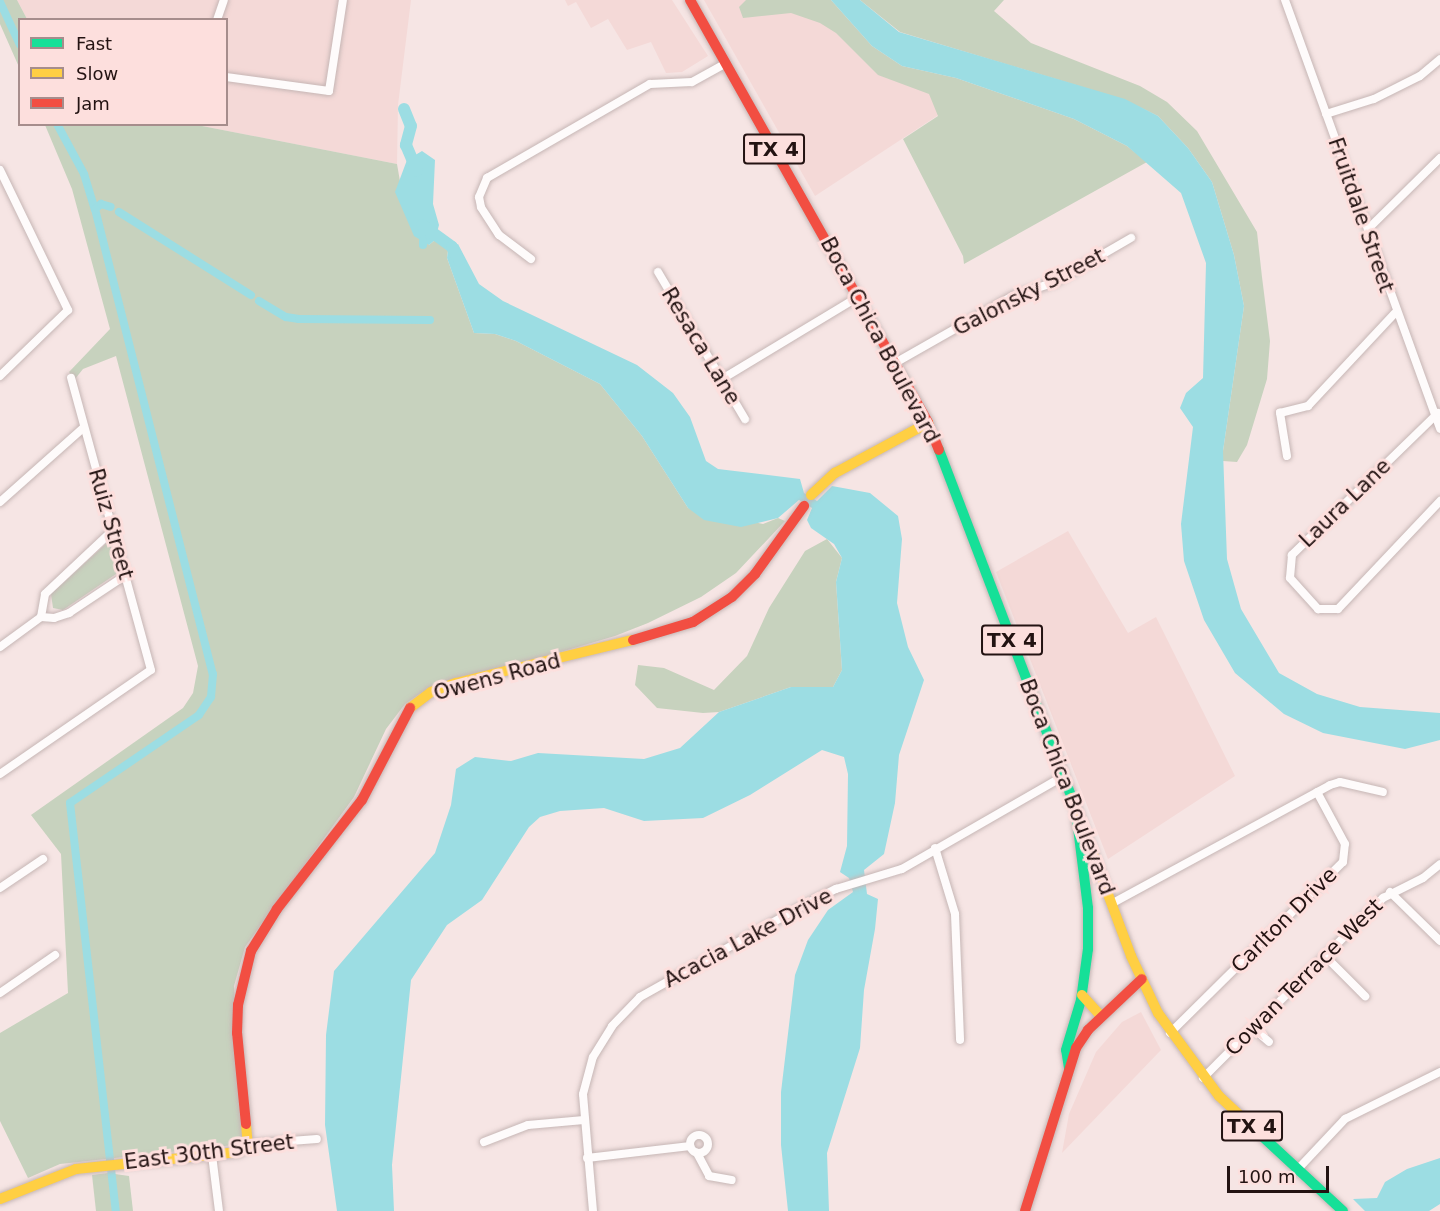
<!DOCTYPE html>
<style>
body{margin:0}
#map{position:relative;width:1440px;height:1211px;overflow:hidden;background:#f6e5e4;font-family:"DejaVu Sans",sans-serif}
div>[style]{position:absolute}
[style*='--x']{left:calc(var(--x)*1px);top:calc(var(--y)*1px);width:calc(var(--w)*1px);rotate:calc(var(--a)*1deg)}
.built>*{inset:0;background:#f4d9d7}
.green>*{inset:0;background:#c7d2be}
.water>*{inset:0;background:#9cdde3}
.canal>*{height:8px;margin:-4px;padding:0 4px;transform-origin:4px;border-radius:4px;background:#9cdde3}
.river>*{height:12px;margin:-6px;padding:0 6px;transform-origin:6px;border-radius:6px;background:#9cdde3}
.roads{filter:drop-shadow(0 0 2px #c6b6b5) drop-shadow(0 0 2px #c6b6b5)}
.street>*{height:8px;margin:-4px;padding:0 4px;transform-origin:4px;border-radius:4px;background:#fefbfb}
.street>.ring{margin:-4px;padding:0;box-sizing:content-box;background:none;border:8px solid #fefbfb;border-radius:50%}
.fast>*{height:10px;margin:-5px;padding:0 5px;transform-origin:5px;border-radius:5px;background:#16e098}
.slow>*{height:10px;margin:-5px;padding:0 5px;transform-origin:5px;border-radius:5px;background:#ffcf43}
.jam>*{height:10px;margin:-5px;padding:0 5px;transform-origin:5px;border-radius:5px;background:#f24e42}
span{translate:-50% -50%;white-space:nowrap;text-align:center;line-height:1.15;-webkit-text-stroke:6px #fddfdd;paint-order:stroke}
.shield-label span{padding:2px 4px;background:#fddfdd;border:2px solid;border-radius:4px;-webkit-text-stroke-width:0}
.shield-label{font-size:20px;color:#231312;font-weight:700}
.street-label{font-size:21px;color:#231312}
.legend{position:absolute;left:18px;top:18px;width:210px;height:108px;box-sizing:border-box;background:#fddfdd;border:2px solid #a68d8c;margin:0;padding:8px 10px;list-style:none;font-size:18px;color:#231312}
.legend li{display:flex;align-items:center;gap:12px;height:30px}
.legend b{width:30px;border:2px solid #a68d8c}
.scale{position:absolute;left:1227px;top:1166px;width:102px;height:27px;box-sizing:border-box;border:3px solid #231312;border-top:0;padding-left:8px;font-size:18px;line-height:21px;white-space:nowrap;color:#231312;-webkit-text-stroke:4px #fddfdd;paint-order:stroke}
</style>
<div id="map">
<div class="built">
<div style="clip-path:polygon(17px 0,411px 0,398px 105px,397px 164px,197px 125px,226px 124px,226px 20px,27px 19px)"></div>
<div style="clip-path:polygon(565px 0,672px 0,708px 56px,682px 72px,666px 73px,651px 42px,627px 50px,608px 19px,591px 28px,576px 2px,568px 6px)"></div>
<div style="clip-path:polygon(704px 0,820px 0,890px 76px,929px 84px,946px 110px,815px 196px)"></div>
<div style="clip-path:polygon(1068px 531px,1128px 633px,1156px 617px,1235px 776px,1108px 859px,996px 572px)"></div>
<div style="clip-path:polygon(1141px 1012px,1161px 1050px,1062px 1153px,1069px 1114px,1096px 1052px,1122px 1022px)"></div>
</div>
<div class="green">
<div style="clip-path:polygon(0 0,17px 0,27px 19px,20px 20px,19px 67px,0 24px)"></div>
<div style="clip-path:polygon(746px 0,831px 0,872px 46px,902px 66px,956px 78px,1074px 119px,1127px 146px,1147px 162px,964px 264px,963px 256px,903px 139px,938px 116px,929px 94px,878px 75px,836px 33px,820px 23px,791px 13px,743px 18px,739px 7px)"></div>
<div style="clip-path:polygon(860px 0,1004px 0,994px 11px,1031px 43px,1140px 86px,1167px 102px,1197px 131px,1257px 232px,1262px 277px,1270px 341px,1267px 379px,1247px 445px,1237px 462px,1223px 461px,1223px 451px,1244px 306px,1234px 255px,1212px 182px,1188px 148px,1158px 116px,1125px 100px,900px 32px)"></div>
<div style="clip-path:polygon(45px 125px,197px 125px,397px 164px,401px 187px,429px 245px,435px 240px,448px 250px,447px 258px,474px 333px,495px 334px,516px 341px,600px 384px,642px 436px,688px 508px,763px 524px,778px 518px,785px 521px,736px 573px,701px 597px,648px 623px,615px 636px,421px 693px,405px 704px,386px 729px,354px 797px,245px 947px,234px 986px,243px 1144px,60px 1164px,28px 1178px,0 1121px,0 1033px,68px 993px,61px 854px,31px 815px,183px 708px,193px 693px,198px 666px,116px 356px,83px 369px,75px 379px,69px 372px,110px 329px,72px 189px)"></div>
<div style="clip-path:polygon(827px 539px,842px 558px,836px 582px,842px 670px,833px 687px,791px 687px,719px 712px,703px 713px,657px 708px,635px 685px,638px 665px,664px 668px,714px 690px,747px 656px,769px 608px,805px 551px)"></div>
<div style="clip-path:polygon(109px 541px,119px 572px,63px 610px,53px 608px,51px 594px)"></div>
<div style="clip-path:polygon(108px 1173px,129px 1176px,133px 1211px,96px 1211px,92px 1175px)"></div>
</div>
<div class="water">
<div style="clip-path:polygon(831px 0,860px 0,899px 32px,1125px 99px,1158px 116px,1188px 148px,1212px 182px,1234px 255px,1244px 306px,1223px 451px,1227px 559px,1241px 609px,1279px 673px,1317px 694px,1360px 707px,1440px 713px,1440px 740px,1405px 749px,1323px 733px,1284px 714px,1235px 673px,1204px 620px,1184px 561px,1181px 524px,1193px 427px,1180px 408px,1186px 393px,1203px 378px,1206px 263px,1181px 193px,1127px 146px,1074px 119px,956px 78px,902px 66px,872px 46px)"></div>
<div style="clip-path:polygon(422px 151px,435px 160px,433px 204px,439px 225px,435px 240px,429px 245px,414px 236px,395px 192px,407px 160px)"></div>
<div style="clip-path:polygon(458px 244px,479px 284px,503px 301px,637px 365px,673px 393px,690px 417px,706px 461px,718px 469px,800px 479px,804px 493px,817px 501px,832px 486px,870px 493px,898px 516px,902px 539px,897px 603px,908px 647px,924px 680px,899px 755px,895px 803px,884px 854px,864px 870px,867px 894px,878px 899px,875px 929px,864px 990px,860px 1048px,827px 1153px,829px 1211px,788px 1211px,781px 1145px,781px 1092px,795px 975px,808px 940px,828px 910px,853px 892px,849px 878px,840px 872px,847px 846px,848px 774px,844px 757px,822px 750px,750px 795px,703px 818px,644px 821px,604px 808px,560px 811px,540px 817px,529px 827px,482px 900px,447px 925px,411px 980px,392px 1165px,394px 1211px,337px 1211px,325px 1125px,326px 1035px,334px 971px,435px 853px,451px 805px,456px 769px,475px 757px,511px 761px,538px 753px,644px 759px,680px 748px,719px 712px,791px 687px,833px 687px,842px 670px,836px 582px,842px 558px,834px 544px,811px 528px,807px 520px,812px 508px,799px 500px,778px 518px,741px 527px,704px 520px,688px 508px,642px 436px,600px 384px,516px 341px,495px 334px,474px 333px,447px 258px,448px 250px)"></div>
<div style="clip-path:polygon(1440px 1158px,1440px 1204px,1429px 1211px,1365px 1211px,1353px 1199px,1377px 1198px,1385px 1182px,1407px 1169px)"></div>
</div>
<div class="canal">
<div style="--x:0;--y:2;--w:47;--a:65.1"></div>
<div style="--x:57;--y:124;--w:57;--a:61.6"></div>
<div style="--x:84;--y:174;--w:37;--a:73"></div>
<div style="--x:95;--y:209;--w:480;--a:75.8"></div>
<div style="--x:213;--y:674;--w:23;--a:95"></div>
<div style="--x:211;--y:697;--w:22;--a:124"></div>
<div style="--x:199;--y:715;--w:156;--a:145.7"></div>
<div style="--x:70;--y:803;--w:411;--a:83.6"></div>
<div style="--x:95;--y:209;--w:8;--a:-40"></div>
<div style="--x:101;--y:204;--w:10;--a:17"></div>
<div style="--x:119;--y:212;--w:156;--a:32.2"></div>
<div style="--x:423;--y:245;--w:4;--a:-90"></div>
<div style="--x:259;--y:301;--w:31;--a:31"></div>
<div style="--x:286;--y:317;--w:13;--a:9"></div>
<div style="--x:299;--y:319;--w:131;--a:0.4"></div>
</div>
<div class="river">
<div style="--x:404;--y:109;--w:18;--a:68"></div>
<div style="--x:411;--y:126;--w:20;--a:105"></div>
<div style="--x:406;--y:145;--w:28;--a:67"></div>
<div style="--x:422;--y:225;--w:37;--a:36"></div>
<div style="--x:452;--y:247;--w:15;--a:62"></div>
</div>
<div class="roads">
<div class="street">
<div style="--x:1285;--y:0;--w:456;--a:70.1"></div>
<div style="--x:217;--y:20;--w:21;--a:-71"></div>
<div style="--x:226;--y:77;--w:104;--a:7.7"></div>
<div style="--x:329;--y:91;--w:92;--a:-81.3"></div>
<div style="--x:1326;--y:114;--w:50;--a:-17.4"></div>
<div style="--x:1374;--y:99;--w:51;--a:-26.6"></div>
<div style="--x:1420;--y:76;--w:26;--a:-40"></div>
<div style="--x:0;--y:170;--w:156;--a:64.1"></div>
<div style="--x:68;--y:310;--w:95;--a:135.9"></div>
<div style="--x:1368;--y:229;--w:101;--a:-44.6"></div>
<div style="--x:531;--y:259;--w:40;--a:-143"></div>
<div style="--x:499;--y:235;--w:33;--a:-123"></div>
<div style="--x:481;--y:207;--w:10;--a:-101"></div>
<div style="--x:479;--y:197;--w:21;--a:-67"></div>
<div style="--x:487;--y:178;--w:188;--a:-30"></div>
<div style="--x:650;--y:84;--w:42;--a:-2.7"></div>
<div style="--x:692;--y:82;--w:38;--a:-29"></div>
<div style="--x:658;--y:272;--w:171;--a:59.4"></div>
<div style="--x:895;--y:363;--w:136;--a:-29.6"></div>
<div style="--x:1013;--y:296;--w:44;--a:-18.4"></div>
<div style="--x:1055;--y:282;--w:88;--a:-30.1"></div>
<div style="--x:722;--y:379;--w:159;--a:-31.1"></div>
<div style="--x:1438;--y:413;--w:204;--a:135.8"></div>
<div style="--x:1292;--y:555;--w:23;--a:95"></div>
<div style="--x:1290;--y:578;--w:42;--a:47.9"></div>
<div style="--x:1318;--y:609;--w:20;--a:0"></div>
<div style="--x:1338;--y:609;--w:149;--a:-46.6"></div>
<div style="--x:1287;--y:456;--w:44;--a:-99.2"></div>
<div style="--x:1280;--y:413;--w:29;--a:-14"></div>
<div style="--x:1308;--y:406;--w:127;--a:-46.9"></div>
<div style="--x:0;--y:502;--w:111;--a:-41.7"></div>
<div style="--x:41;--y:617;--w:23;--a:-80"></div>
<div style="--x:45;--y:594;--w:92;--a:-43.2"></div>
<div style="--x:0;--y:647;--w:51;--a:-36.2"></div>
<div style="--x:41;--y:617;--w:13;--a:4"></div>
<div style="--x:54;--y:618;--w:16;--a:-18"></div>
<div style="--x:69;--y:613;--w:69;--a:-33.7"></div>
<div style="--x:0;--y:774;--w:183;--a:-34.6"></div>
<div style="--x:151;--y:670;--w:303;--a:-105.3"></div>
<div style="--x:935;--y:848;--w:69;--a:73.1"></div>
<div style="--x:955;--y:914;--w:126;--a:87.7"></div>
<div style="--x:0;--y:888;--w:52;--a:-34"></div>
<div style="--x:1390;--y:892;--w:70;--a:44.4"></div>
<div style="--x:1111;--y:904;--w:249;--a:-28.5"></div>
<div style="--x:1330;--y:785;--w:10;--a:-17"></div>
<div style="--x:1340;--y:782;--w:44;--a:13.1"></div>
<div style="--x:1325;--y:956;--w:57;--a:45"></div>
<div style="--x:0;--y:993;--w:67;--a:-34.6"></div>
<div style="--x:1253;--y:1028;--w:21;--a:41"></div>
<div style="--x:1170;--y:1033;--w:243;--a:-44.7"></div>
<div style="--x:1343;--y:862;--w:18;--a:-84"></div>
<div style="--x:1345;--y:844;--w:59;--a:-118.3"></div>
<div style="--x:1203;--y:1078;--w:255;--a:-45"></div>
<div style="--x:1383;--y:898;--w:45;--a:-26.6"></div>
<div style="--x:1423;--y:878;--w:22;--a:-39"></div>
<div class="ring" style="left:690px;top:1135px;width:10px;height:10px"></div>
<div style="--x:484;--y:1142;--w:47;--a:-21.1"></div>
<div style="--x:528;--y:1125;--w:56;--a:-5.1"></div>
<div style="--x:251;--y:1144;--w:66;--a:-4.3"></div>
<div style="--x:697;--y:1153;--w:26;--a:62"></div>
<div style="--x:709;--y:1176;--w:23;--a:10"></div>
<div style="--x:212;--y:1155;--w:56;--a:82.9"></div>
<div style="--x:587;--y:1158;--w:104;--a:-6.6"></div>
<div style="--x:1298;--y:1169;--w:69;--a:-46.8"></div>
<div style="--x:1345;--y:1119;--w:106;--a:-26.3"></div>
<div style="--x:593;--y:1211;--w:117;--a:-94.9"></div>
<div style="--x:583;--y:1094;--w:38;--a:-75"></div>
<div style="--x:593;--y:1057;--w:36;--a:-58"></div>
<div style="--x:612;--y:1026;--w:40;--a:-46"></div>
<div style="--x:640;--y:997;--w:190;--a:-29.3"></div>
<div style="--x:806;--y:904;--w:34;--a:-27"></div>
<div style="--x:836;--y:889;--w:69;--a:-16.9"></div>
<div style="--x:902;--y:869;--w:187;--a:-29.9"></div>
</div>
<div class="fast">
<div style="--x:939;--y:450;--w:373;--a:69.1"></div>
<div style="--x:1069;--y:1068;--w:18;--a:-99"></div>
<div style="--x:1066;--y:1050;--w:52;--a:-73.3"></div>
<div style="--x:1081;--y:1000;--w:51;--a:-82.2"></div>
<div style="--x:1088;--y:949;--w:41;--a:-90"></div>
<div style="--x:1088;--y:908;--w:89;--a:-97.1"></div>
<div style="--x:1249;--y:1124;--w:128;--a:42.8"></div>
</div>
<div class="slow">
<div style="--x:811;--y:495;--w:33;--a:-43"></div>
<div style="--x:835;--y:473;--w:106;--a:-28.3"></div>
<div style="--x:410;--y:708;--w:26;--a:-37"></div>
<div style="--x:431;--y:692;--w:27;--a:-20"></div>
<div style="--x:456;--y:683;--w:182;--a:-13.7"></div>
<div style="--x:1072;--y:798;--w:169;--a:69.5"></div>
<div style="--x:1131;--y:956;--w:63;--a:64.7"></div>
<div style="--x:1158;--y:1013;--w:103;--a:53.7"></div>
<div style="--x:1219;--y:1096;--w:41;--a:43"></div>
<div style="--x:1082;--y:995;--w:28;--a:48"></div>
<div style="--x:0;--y:1199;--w:82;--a:-21.5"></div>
<div style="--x:76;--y:1169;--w:163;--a:-6"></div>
<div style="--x:238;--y:1152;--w:11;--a:-27"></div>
<div style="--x:248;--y:1147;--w:23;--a:-95"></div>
</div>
<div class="jam">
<div style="--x:690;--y:0;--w:485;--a:60.6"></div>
<div style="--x:928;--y:423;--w:29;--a:68"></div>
<div style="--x:633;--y:640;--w:63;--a:-16.7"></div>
<div style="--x:693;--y:622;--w:46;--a:-32.7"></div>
<div style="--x:732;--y:597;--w:33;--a:-45"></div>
<div style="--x:755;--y:574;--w:84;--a:-54.2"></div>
<div style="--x:246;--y:1124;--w:91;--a:-95.6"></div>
<div style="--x:237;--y:1033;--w:28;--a:-88"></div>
<div style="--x:238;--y:1005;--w:56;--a:-76.5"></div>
<div style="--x:251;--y:951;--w:49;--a:-58.2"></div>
<div style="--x:277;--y:909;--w:138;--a:-52.1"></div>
<div style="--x:362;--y:800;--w:104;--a:-62.4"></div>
<div style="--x:1025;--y:1211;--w:171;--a:-72.6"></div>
<div style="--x:1076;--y:1048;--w:22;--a:-56"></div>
<div style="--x:1088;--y:1030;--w:74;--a:-43.4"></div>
</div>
</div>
<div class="shield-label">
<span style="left:774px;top:149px">TX 4</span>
<span style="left:1012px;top:640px">TX 4</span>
<span style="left:1252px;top:1126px">TX 4</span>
</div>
<div class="street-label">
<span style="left:1361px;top:215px;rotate:71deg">Fruitdale Street</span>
<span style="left:1029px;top:292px;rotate:-27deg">Galonsky Street</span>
<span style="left:880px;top:340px;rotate:62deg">Boca Chica Boulevard</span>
<span style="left:701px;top:346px;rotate:59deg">Resaca Lane</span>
<span style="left:1345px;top:503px;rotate:-44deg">Laura Lane</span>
<span style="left:111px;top:524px;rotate:74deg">Ruiz Street</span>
<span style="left:497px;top:677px;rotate:-15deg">Owens Road</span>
<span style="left:1067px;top:787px;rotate:69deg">Boca Chica Boulevard</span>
<span style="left:1284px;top:920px;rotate:-45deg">Carlton Drive</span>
<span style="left:748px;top:938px;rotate:-28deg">Acacia Lake Drive</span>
<span style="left:1304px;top:977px;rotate:-45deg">Cowan Terrace West</span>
<span style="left:209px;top:1152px;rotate:-7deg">East 30th Street</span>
</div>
<ul class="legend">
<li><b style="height:8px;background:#16e098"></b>Fast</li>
<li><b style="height:8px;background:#ffcf43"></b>Slow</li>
<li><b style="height:8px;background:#f24e42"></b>Jam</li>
</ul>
<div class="scale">100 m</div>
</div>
